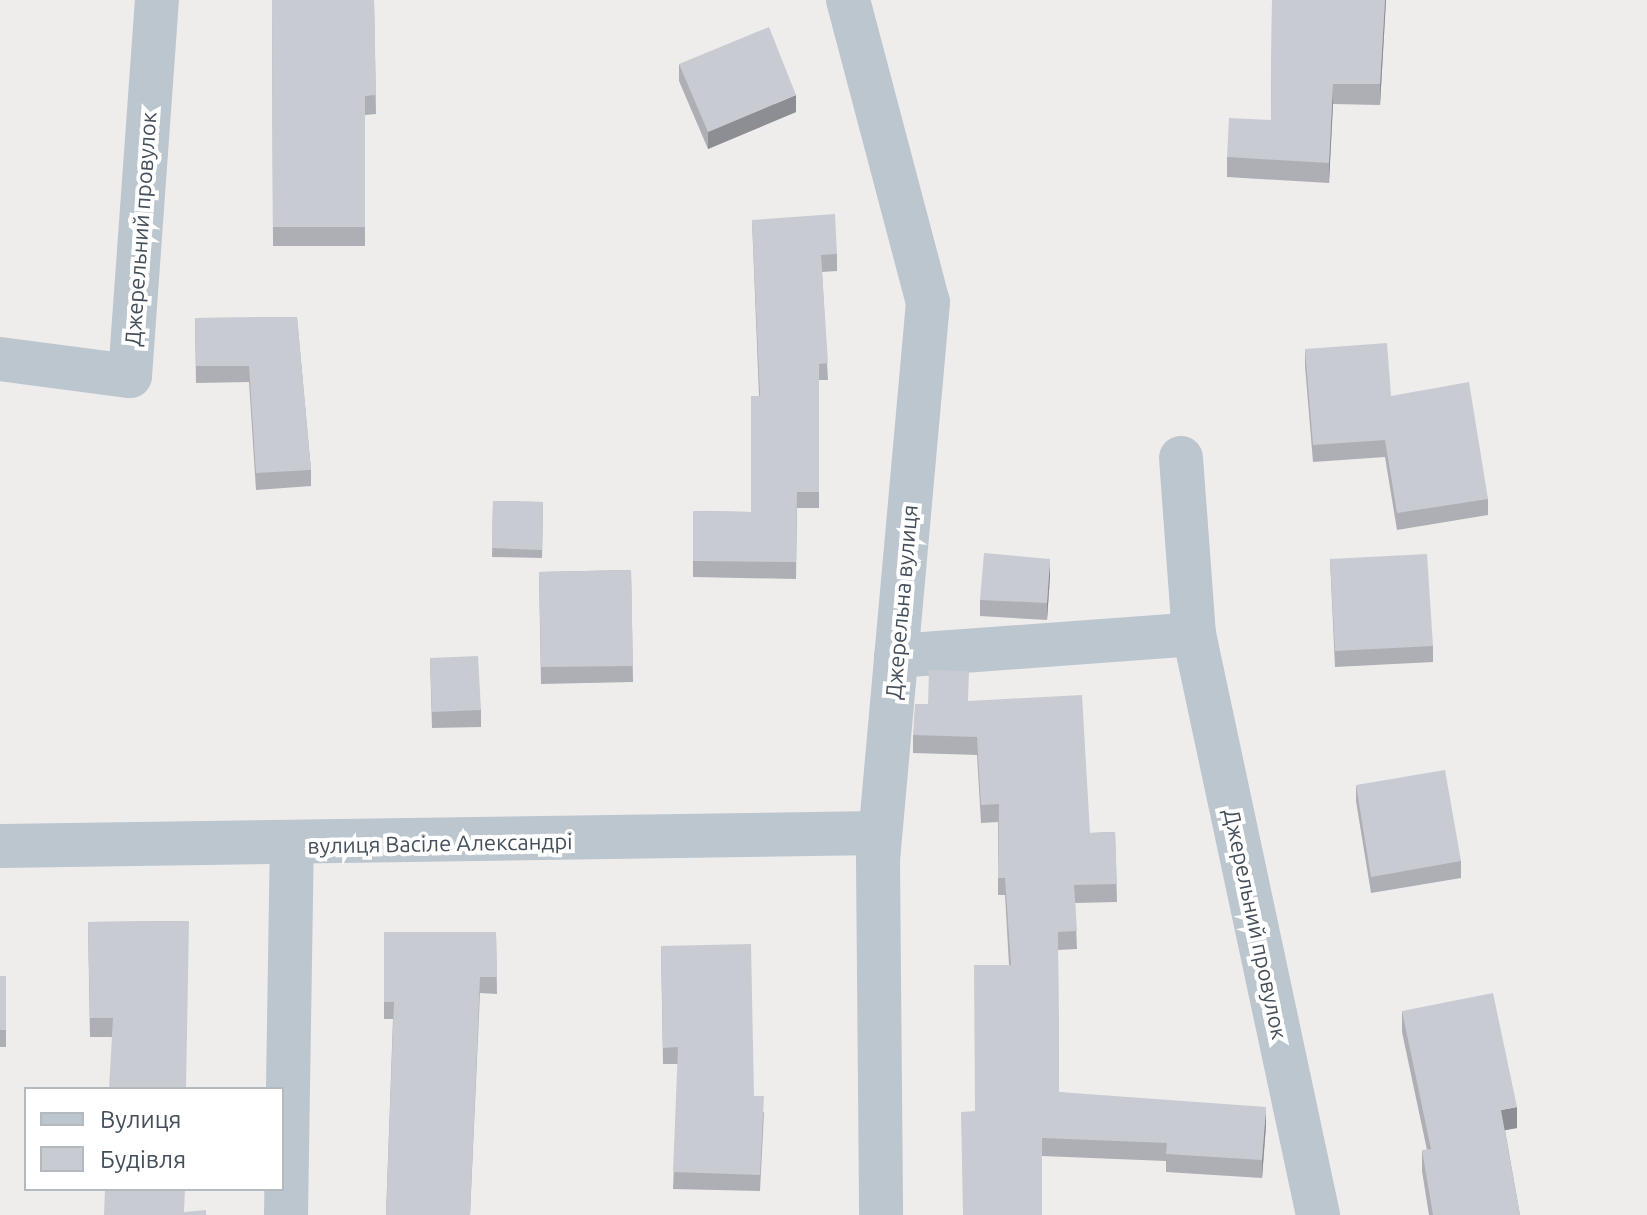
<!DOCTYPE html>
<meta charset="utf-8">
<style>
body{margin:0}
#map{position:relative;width:1647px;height:1215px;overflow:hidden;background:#efecec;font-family:Ubuntu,sans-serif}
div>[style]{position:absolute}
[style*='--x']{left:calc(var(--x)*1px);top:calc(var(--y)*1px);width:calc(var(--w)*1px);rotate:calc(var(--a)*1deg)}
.minor>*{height:44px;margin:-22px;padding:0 22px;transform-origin:22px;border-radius:22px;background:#bcc6cf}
.wall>*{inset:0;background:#adafb5}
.shaded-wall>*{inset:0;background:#8d8e93}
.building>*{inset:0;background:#c9cbd2}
span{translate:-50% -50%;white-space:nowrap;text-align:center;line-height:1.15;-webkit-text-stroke:8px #fff;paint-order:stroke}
.street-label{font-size:22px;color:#444f5a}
.legend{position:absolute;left:24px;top:1087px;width:260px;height:104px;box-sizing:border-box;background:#fff;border:2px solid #b4b9bd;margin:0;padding:10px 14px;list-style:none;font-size:24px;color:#444f5a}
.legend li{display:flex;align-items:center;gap:16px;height:40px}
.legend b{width:40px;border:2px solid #b4b9bd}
</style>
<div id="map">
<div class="minor">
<div style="--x:848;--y:0;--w:312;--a:75.2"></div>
<div style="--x:928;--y:302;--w:560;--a:95.12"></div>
<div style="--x:878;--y:860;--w:355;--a:89.5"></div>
<div style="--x:0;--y:359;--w:131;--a:7.5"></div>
<div style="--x:130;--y:376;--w:377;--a:-85.9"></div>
<div style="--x:1181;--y:458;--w:176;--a:85.8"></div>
<div style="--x:896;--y:656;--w:299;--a:-4.2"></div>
<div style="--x:1194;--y:634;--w:594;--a:77.95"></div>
<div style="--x:0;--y:846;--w:880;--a:-0.85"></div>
<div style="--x:286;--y:1215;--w:369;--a:-89.1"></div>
</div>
<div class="wall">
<div style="clip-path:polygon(272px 0,374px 0,376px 114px,365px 115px,365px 246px,273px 246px)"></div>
<div style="clip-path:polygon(1272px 0,1386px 0,1380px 105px,1333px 104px,1329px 183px,1227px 177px,1227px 157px,1271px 120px)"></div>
<div style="clip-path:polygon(679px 64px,796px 112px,708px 149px,679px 81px)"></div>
<div style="clip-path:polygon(752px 220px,837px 254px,837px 271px,822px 272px,828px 380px,819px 380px,819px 508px,797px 508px,796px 579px,693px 577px,693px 511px,751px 512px,759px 396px)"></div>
<div style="clip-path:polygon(297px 317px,311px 470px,311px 486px,256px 490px,249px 382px,196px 383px,195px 318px)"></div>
<div style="clip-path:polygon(1305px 349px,1391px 396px,1488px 499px,1488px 515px,1397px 530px,1385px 457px,1313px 462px,1305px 366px)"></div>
<div style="clip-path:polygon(493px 501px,543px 502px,542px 558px,492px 557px)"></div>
<div style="clip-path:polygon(1330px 559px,1433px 646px,1433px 662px,1335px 667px)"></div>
<div style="clip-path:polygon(631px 570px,633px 682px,541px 684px,539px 572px)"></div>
<div style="clip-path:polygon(1050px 576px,1047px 620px,980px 616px,980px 600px)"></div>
<div style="clip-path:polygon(430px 658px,481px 710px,481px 727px,432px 728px)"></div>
<div style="clip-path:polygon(968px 701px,1090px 833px,1115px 832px,1117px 902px,1075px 903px,1077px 949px,1058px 950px,1059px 1092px,1266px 1125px,1262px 1178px,1166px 1172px,1166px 1161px,1042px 1156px,975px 1111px,1009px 965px,1005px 895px,998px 895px,998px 822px,981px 823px,977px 755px,913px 753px,913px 735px)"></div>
<div style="clip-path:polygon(1356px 785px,1461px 861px,1461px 878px,1371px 893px,1356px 801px)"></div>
<div style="clip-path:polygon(189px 921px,112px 1037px,90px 1037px,88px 922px)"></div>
<div style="clip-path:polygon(384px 932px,496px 932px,497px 994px,480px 993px,470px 1215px,386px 1215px,393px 1019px,384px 1019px)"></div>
<div style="clip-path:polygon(661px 946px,764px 1113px,760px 1191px,673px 1189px,678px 1064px,663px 1064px)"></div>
<div style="clip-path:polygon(0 976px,6px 976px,6px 1047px,0 1047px)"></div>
<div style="clip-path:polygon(1402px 1011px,1517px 1128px,1505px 1130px,1520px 1215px,1429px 1215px,1422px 1171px,1422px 1150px,1427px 1150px,1402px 1032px)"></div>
</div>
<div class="shaded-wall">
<div style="clip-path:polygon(1385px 0,1386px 0,1380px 105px,1380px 84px)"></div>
<div style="clip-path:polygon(1333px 84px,1333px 104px,1329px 183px,1329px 163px)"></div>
<div style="clip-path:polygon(796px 95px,796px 112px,708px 149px,708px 132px)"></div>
<div style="clip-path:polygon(1050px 559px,1050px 576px,1047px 620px,1047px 603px)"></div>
<div style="clip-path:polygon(1266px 1107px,1266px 1125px,1262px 1178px,1262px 1160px)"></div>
<div style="clip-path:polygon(1517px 1107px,1517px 1128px,1501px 1131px,1501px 1110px)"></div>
</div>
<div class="building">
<div style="clip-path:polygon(272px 0,374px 0,376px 95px,365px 96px,365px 227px,273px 227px)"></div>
<div style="clip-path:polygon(1272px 0,1385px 0,1380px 84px,1333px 84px,1329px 163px,1227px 157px,1229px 118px,1271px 120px)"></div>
<div style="clip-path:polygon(769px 27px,796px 95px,708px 132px,679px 64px)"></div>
<div style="clip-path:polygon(835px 214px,837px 254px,821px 255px,828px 363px,819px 364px,819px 492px,797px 492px,796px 562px,693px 561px,693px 511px,751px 512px,751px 396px,760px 396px,752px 220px)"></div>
<div style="clip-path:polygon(297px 317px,311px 470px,256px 473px,249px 366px,196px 366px,195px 318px)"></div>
<div style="clip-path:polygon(1387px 343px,1391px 396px,1469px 382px,1488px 499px,1397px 513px,1385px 440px,1313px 445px,1305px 349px)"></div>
<div style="clip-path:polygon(493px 501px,543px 502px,542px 550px,492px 548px)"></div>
<div style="clip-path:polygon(984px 553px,1050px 559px,1047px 603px,980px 600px)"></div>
<div style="clip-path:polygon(1427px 554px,1433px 646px,1335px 651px,1330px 559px)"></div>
<div style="clip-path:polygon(631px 570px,633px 666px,541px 667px,539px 572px)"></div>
<div style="clip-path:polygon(478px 656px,481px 710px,432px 712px,430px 658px)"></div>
<div style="clip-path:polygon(929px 670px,969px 671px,968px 701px,1082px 695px,1090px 833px,1115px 832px,1117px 884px,1074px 885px,1077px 931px,1058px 932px,1059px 1092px,1266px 1107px,1262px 1160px,1166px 1154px,1167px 1143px,1042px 1138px,1042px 1215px,963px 1215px,961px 1112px,975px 1111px,974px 965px,1011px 965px,1005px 878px,998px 878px,999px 804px,981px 805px,977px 737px,913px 735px,915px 704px,928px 704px)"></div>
<div style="clip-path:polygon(1445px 770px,1461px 861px,1371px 877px,1356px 785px)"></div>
<div style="clip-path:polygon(189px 921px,186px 1089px,109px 1089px,113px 1018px,90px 1018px,88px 922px)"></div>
<div style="clip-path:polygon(384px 932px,496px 932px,497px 977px,480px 977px,470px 1215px,386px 1215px,394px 1002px,384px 1002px)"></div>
<div style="clip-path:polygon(751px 944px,754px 1096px,764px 1096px,760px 1175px,673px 1172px,678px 1047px,663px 1048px,661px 946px)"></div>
<div style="clip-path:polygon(0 976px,6px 976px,6px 1030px,0 1030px)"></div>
<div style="clip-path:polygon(1493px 993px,1517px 1107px,1501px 1110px,1520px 1215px,1433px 1215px,1422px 1150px,1431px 1149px,1402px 1011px)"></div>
<div style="clip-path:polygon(105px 1189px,185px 1189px,184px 1212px,206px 1210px,206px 1215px,104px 1215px)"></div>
</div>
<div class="street-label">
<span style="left:140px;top:229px;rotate:-86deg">Джерельний провулок</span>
<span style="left:901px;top:602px;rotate:-85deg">Джерельна вулиця</span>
<span style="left:440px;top:843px;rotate:-1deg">вулиця Васіле Александрі</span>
<span style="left:1256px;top:924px;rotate:78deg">Джерельний провулок</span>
</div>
<ul class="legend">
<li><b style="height:10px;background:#bcc6cf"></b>Вулиця</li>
<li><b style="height:22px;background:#c9cbd2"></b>Будівля</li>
</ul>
</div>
